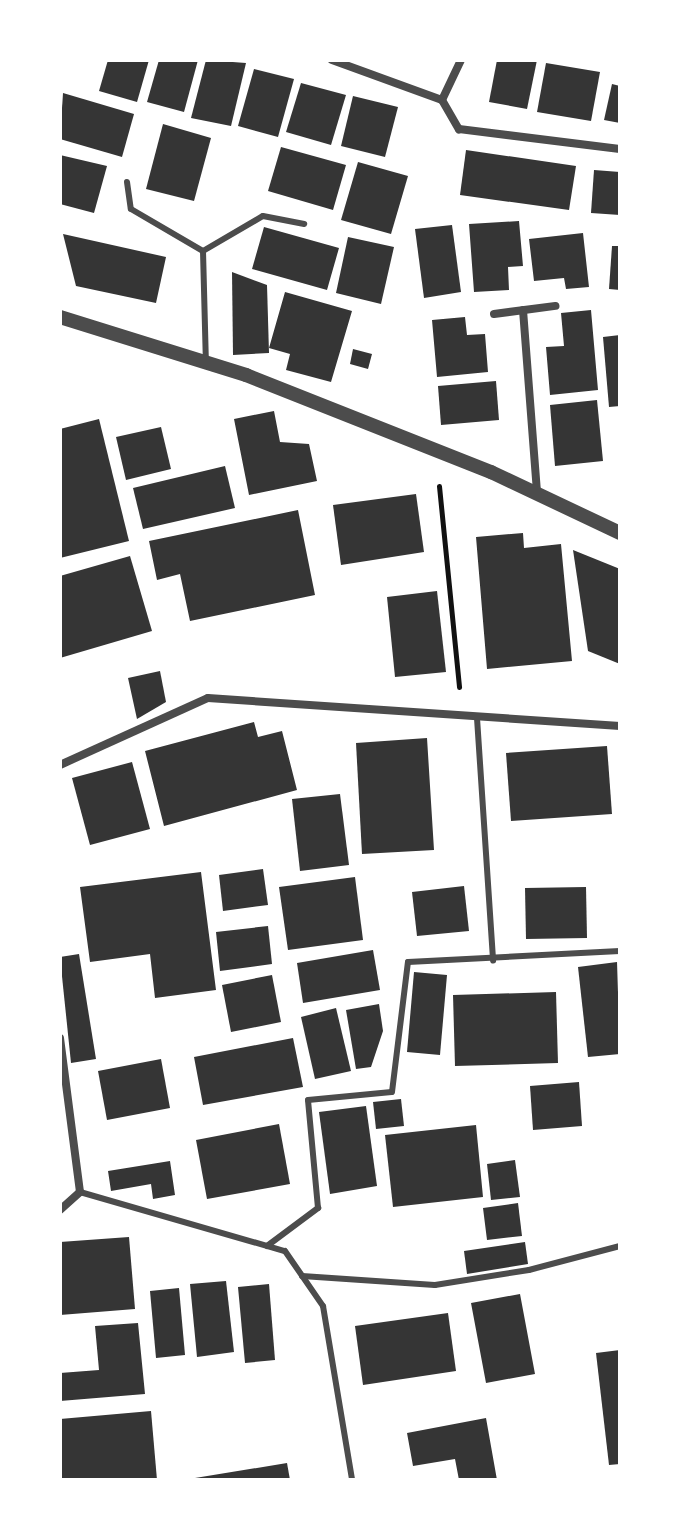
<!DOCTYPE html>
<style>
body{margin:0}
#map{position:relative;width:680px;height:1540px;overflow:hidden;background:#fff;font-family:Inter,sans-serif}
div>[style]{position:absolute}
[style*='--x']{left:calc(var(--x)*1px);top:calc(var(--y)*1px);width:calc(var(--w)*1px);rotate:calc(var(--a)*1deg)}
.building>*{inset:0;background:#353535}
.path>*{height:5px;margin:-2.5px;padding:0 2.5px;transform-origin:2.5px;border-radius:2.5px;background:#111}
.service>*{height:6px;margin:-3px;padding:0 3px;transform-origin:3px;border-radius:3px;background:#4c4c4c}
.minor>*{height:8px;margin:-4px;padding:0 4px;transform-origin:4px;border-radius:4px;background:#4c4c4c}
.tertiary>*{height:14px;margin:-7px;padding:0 7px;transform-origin:7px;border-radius:7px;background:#4c4c4c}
span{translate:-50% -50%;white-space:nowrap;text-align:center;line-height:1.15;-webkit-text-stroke:7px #fff;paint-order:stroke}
.frame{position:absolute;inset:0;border:62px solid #fff;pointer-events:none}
</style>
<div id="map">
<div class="building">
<div style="clip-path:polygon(108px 60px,149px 60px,137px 102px,99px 91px)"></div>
<div style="clip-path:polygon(159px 60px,198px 60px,184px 112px,147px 102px)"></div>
<div style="clip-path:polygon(206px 60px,246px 63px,231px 126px,191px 118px)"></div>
<div style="clip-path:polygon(497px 60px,537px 60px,527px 109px,489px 102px)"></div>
<div style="clip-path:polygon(546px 63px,600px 72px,591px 121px,537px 112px)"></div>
<div style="clip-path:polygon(254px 69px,294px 79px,278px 137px,238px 126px)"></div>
<div style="clip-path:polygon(301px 83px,346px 95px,331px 145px,286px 132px)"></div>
<div style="clip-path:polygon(612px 84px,620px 86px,620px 123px,604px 120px)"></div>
<div style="clip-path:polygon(63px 93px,134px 114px,122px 157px,60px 139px)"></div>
<div style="clip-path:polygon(353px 96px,398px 107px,385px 157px,341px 146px)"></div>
<div style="clip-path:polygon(163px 124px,211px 138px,194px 201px,146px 189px)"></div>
<div style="clip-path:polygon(281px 147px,346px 165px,333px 210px,268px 191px)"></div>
<div style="clip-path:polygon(466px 150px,576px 166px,569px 210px,460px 195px)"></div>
<div style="clip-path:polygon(60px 155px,107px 166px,94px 213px,60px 204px)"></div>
<div style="clip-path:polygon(358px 162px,408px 176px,391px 234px,341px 220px)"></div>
<div style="clip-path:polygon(594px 170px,620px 172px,620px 215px,591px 213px)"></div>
<div style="clip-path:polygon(519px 221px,523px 266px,508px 267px,509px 290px,474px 292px,469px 224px)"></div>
<div style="clip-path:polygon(452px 225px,461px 292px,424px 298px,415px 229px)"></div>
<div style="clip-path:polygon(264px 227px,339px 248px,327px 290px,252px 269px)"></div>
<div style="clip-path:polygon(583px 233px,589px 287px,566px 289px,564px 278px,534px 281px,529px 239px)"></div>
<div style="clip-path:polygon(63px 234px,166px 257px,156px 303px,76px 286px)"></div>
<div style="clip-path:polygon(348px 237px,394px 247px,381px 304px,336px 293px)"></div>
<div style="clip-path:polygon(612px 246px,620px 246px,620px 290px,609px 289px)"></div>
<div style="clip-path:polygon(232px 272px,267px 285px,269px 353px,233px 355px)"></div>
<div style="clip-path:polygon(285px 292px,352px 311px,331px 382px,286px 370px,290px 354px,269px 348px)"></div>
<div style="clip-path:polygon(591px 310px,598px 390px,550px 395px,546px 347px,564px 346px,561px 313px)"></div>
<div style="clip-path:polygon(465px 317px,467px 335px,485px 334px,488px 372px,437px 377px,432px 320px)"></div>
<div style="clip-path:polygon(620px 335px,620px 406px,609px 407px,603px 337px)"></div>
<div style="clip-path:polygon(353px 349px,372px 354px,368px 369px,350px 364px)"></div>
<div style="clip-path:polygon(496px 381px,499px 420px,441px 425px,438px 386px)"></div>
<div style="clip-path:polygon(597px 400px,603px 461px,555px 466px,550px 405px)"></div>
<div style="clip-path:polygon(274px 411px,280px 442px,309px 444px,317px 481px,249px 495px,234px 419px)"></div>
<div style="clip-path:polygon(99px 419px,129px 541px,60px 558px,60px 429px)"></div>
<div style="clip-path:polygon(161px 427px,171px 469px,126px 480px,116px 437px)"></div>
<div style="clip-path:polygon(225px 466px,235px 508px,143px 529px,133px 488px)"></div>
<div style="clip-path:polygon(416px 494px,424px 552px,341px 565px,333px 505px)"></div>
<div style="clip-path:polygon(298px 510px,315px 595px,190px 621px,180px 574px,157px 580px,149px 541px)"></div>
<div style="clip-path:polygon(523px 533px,524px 548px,561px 544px,572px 661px,487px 669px,476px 537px)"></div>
<div style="clip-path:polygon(573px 550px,620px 569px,620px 664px,588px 651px)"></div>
<div style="clip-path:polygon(130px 556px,152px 631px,60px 658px,60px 576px)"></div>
<div style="clip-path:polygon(437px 591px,446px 672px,395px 677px,387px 597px)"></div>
<div style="clip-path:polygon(160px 671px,166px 702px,137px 719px,128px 678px)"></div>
<div style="clip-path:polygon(254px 722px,258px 737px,282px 731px,297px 790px,164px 826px,145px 751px)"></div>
<div style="clip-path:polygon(427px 738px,434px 850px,362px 854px,356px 743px)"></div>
<div style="clip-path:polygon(607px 746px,612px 814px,511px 821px,506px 753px)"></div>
<div style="clip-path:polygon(132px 762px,150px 829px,90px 845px,72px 778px)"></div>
<div style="clip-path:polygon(340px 794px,349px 865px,300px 871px,292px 799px)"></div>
<div style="clip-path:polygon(263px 869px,268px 905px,223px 911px,219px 875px)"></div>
<div style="clip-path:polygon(201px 872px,216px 990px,155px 998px,150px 954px,90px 962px,80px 887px)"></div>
<div style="clip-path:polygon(355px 877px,363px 940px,288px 950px,279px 887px)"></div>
<div style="clip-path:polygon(464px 886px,469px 931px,417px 936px,412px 892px)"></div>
<div style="clip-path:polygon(586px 887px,587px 938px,526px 939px,525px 888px)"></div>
<div style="clip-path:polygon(268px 926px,272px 964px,220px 971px,216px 932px)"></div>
<div style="clip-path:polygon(373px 950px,380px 990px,303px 1003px,297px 963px)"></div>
<div style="clip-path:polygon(79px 954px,96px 1059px,71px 1063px,60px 957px)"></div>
<div style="clip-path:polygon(617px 962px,620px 1054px,588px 1057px,578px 967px)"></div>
<div style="clip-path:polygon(414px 972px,447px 975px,440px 1055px,407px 1052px)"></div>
<div style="clip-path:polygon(272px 975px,281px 1022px,231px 1032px,222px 985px)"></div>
<div style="clip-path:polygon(556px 992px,558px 1063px,455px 1066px,453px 995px)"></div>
<div style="clip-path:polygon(379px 1004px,383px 1031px,371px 1067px,356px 1069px,346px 1010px)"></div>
<div style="clip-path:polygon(336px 1008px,351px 1071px,315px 1079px,301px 1017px)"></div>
<div style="clip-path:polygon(293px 1038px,303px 1087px,203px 1105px,194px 1057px)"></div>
<div style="clip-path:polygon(161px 1059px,170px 1108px,107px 1120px,98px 1071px)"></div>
<div style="clip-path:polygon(579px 1082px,582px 1126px,533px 1130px,530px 1086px)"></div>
<div style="clip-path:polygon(401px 1099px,404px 1126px,376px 1129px,373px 1102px)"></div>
<div style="clip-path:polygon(366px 1106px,377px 1186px,330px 1194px,319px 1112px)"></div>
<div style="clip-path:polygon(279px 1124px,290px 1184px,207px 1199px,196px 1140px)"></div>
<div style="clip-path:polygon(476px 1125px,483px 1197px,393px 1207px,385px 1135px)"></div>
<div style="clip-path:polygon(515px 1160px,520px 1197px,491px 1200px,487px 1164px)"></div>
<div style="clip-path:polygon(170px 1161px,175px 1195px,153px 1199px,151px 1184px,111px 1191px,108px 1171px)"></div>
<div style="clip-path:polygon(518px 1203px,522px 1236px,487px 1240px,483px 1208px)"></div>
<div style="clip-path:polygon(129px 1237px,135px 1309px,60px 1315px,60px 1242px)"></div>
<div style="clip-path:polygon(525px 1242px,528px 1264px,467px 1274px,464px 1251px)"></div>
<div style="clip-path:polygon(226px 1281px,234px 1352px,197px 1357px,190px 1284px)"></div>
<div style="clip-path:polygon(269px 1284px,275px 1360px,245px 1363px,238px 1287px)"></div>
<div style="clip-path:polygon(179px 1288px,185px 1355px,156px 1358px,150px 1291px)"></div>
<div style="clip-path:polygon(520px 1294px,535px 1374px,486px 1383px,471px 1303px)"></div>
<div style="clip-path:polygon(448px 1313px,456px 1371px,363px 1385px,355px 1326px)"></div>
<div style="clip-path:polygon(138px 1323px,145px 1394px,60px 1401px,60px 1373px,99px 1370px,95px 1326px)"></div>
<div style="clip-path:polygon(620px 1350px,620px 1464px,609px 1465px,596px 1353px)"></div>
<div style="clip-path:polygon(151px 1411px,157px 1480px,60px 1480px,60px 1419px)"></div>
<div style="clip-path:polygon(486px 1418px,497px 1480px,459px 1480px,455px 1459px,413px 1466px,407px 1433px)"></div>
<div style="clip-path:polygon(287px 1463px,290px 1480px,195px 1480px,195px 1478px)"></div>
</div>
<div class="path">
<div style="--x:439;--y:486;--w:202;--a:84.3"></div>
</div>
<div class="service">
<div style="--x:127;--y:182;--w:27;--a:82"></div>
<div style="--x:131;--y:209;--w:83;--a:30.3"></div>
<div style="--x:203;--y:251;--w:69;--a:-30.3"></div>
<div style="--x:263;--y:216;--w:42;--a:11"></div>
<div style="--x:203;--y:251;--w:112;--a:88.5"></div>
<div style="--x:477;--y:718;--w:243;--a:86.2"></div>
<div style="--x:80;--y:1192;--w:213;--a:16.1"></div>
<div style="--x:285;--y:1251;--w:67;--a:55.4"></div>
<div style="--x:323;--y:1306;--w:176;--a:80.5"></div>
<div style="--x:267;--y:1246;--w:64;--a:-36.7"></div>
<div style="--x:318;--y:1208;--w:108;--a:-95.3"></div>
<div style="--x:308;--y:1100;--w:84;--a:-5.4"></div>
<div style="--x:392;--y:1092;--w:131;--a:-83"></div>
<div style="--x:408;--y:962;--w:212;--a:-3"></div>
<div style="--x:302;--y:1276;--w:133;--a:3.9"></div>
<div style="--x:435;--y:1285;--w:95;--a:-9.1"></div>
<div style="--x:529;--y:1270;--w:94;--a:-14.8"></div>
</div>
<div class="minor">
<div style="--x:332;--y:60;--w:117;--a:20"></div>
<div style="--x:442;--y:100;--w:44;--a:-64.6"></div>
<div style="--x:442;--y:100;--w:34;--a:60"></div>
<div style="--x:459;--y:129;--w:162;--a:7.1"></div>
<div style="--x:523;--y:310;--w:185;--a:85.6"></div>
<div style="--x:494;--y:314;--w:62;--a:-7.5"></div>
<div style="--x:60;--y:765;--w:162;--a:-24.4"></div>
<div style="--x:208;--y:698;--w:413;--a:3.9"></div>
<div style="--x:60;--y:1038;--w:155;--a:82.6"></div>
<div style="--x:80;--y:1192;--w:27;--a:138"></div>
</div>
<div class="tertiary">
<div style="--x:60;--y:317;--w:195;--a:17.3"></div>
<div style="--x:246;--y:375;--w:264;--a:21.6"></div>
<div style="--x:491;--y:472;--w:143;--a:25.3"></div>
</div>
<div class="frame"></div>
</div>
